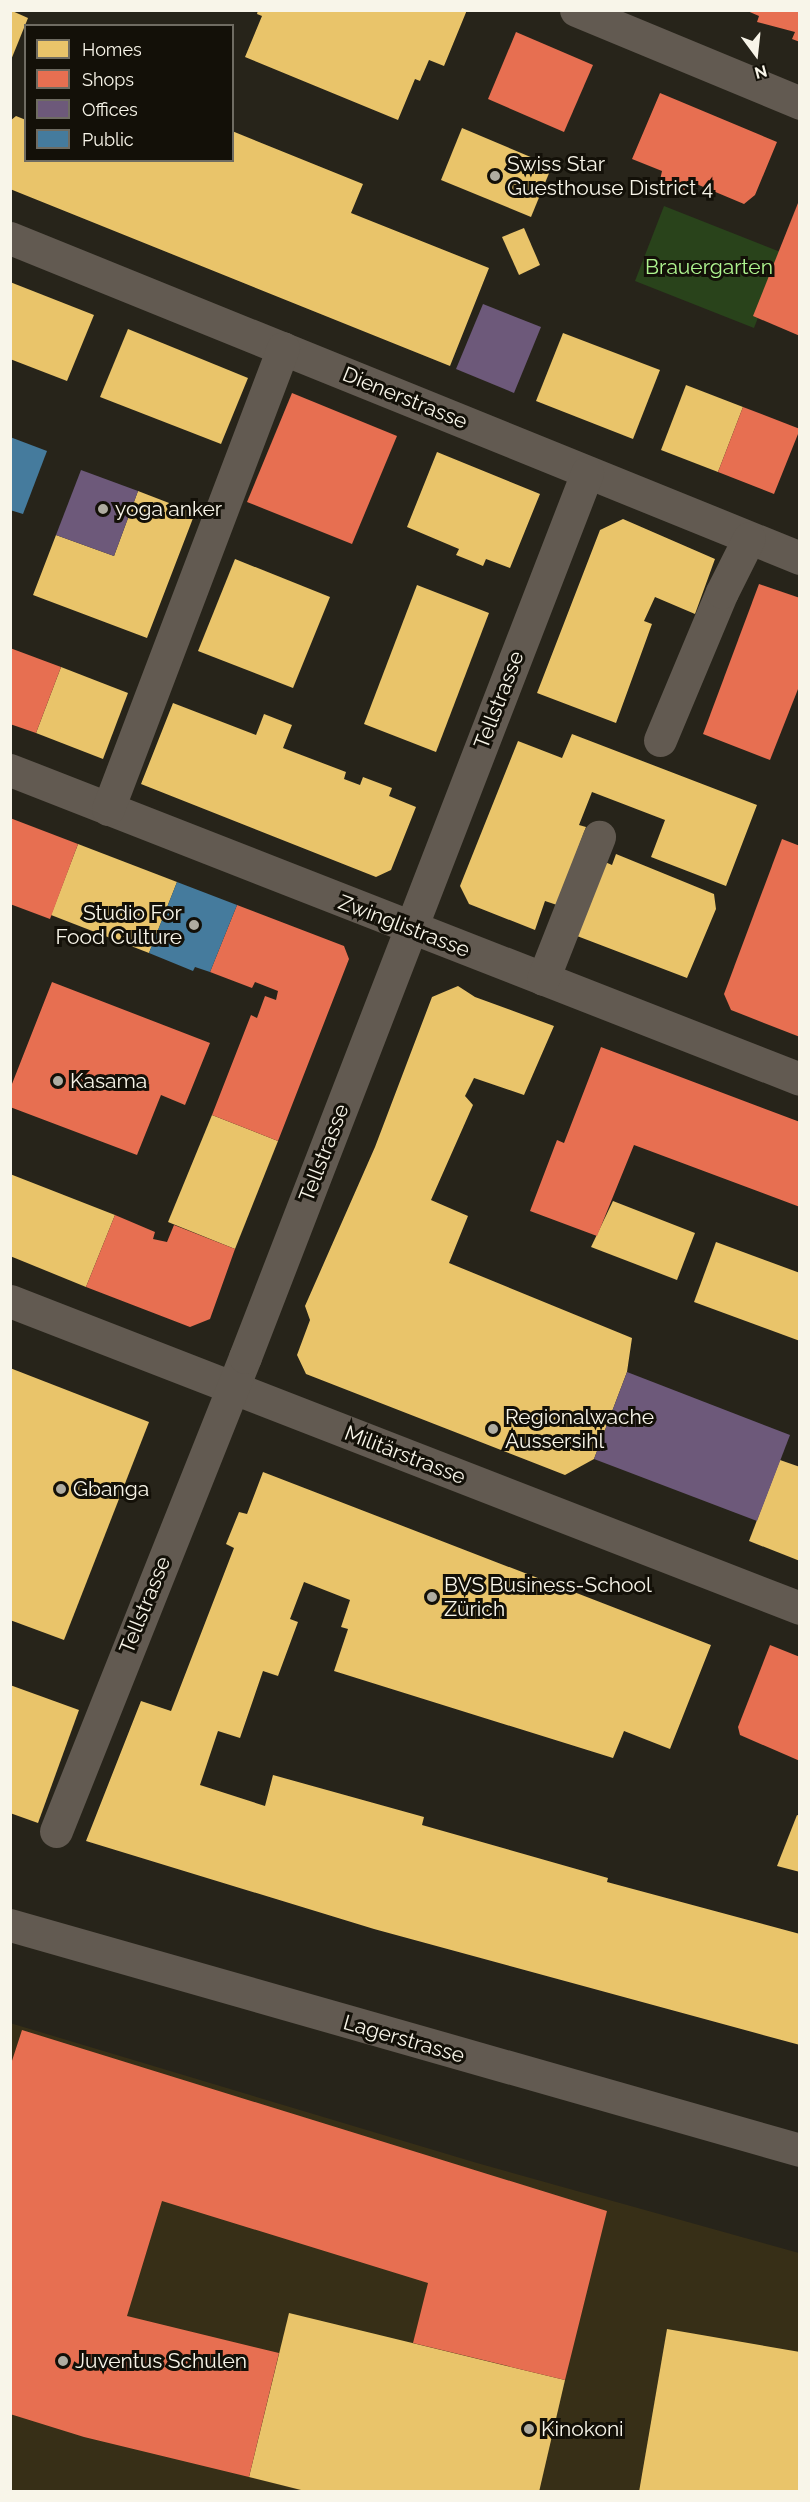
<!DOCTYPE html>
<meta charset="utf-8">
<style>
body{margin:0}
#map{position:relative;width:810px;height:2502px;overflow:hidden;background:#27241a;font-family:Raleway,sans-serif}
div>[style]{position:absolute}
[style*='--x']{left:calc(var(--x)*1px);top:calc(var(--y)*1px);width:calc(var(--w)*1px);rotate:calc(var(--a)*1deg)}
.built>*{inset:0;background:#372f17}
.green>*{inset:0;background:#29431b}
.homes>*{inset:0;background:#e9c46a}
.shops>*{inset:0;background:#e76f51}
.offices>*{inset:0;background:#6d597a}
.public>*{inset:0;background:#457b9d}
.minor>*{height:33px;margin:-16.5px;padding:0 16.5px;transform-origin:16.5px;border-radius:16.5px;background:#625a51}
.dots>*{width:16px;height:16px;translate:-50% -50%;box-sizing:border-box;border:3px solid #131008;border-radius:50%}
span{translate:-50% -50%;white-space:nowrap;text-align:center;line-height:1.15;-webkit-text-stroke:6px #131008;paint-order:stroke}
.poi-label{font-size:21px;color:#f8f5e9}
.left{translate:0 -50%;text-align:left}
.right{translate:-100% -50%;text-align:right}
.park-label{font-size:21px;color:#aff590}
.street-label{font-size:21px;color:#f8f5e9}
.frame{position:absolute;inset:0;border:12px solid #f8f5e9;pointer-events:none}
.legend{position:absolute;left:24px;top:24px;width:210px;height:138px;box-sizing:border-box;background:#131008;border:2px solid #6f6c62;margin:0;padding:8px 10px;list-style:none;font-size:18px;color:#f8f5e9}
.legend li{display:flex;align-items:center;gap:12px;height:30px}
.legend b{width:30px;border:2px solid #6f6c62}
.north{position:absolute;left:726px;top:24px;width:60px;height:60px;-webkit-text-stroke:4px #131008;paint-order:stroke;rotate:165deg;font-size:16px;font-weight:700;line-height:24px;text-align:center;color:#f8f5e9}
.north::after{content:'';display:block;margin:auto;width:21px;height:27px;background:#f8f5e9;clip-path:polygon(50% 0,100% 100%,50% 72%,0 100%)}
</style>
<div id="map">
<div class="built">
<div style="clip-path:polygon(10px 2023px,477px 2163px,799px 2253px,799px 2491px,11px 2491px)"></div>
</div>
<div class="green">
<div style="clip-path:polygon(664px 206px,783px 253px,754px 328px,635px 281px)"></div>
</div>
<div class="homes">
<div style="clip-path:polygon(10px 10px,28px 18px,11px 60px,10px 60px)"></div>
<div style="clip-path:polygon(258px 10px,467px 10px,444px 66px,429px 60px,420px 81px,415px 79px,398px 120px,245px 57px,262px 16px,257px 14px)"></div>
<div style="clip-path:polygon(16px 116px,26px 120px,26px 160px,232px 160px,232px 131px,363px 184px,351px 213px,489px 268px,450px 366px,10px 189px,10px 121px)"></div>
<div style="clip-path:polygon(462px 128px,552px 166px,531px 217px,441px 180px)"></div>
<div style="clip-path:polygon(524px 228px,540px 265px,519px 275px,502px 237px)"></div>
<div style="clip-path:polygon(10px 282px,94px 315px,67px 381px,10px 359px)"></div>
<div style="clip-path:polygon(128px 329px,248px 378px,221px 444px,100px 397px)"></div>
<div style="clip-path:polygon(563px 333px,660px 370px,633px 439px,536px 401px)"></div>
<div style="clip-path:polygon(686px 385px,743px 407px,718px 472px,661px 450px)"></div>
<div style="clip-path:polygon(437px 452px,540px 494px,510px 568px,486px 559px,483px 566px,471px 561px,456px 555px,459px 549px,407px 527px)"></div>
<div style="clip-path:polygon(138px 491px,195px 513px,147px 638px,33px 595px,56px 535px,114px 556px)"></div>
<div style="clip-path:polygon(623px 519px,715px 559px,695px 614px,655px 597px,644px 621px,652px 624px,616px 723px,537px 693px,600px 530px)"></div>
<div style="clip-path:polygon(235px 559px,330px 597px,293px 688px,198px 651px)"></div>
<div style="clip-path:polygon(417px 585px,489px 613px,436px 752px,364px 724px)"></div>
<div style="clip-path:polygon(61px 667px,128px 693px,103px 759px,36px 733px)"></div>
<div style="clip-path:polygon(173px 703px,256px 735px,264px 714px,292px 725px,283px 748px,346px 772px,344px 779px,360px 785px,363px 777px,392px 788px,389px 796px,416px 807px,391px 870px,376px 877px,141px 784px)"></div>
<div style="clip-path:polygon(572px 734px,757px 805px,726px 886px,651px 857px,665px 820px,592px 792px,579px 825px,586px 827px,557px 905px,545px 901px,535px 930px,469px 904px,460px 886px,518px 741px,562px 758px)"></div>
<div style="clip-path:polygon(78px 844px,177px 882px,149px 953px,51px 915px)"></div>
<div style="clip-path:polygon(616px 854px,714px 894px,716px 909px,687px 978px,577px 936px,605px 862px,612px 865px)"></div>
<div style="clip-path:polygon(458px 986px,475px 997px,554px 1026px,524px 1095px,474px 1078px,465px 1096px,473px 1105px,431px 1200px,468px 1216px,449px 1263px,632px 1338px,627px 1372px,594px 1459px,565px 1475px,306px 1374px,297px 1355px,310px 1320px,305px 1306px,375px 1147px,432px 997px)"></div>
<div style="clip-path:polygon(212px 1115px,278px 1141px,235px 1249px,168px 1222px)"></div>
<div style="clip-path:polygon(10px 1174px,115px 1215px,86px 1287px,10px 1256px)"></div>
<div style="clip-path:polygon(613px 1201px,695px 1233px,677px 1280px,591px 1247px)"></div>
<div style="clip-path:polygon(716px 1242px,800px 1273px,800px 1341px,694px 1302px)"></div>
<div style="clip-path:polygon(10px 1368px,149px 1422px,64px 1640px,10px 1620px)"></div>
<div style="clip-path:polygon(780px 1460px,800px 1467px,800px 1561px,749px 1541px)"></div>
<div style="clip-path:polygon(263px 1472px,711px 1645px,670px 1749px,624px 1731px,613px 1758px,334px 1671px,348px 1629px,341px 1627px,350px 1600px,304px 1582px,290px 1619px,298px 1622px,278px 1676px,263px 1671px,240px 1738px,218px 1731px,200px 1785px,265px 1806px,273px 1775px,424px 1817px,422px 1825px,608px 1878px,607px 1882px,800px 1934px,800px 2045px,374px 1929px,86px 1841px,141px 1701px,171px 1711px,234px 1548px,226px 1544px,239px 1512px,247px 1514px)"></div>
<div style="clip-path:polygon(10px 1685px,79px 1710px,38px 1823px,10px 1813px)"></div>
<div style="clip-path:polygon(797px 1815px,800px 1816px,800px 1872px,777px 1866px)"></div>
<div style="clip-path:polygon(289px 2313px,565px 2380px,539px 2492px,309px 2492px,249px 2477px)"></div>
<div style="clip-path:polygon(667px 2329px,800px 2352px,800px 2492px,639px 2492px)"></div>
</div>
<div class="shops">
<div style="clip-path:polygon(745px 10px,800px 10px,800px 42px,792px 39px,795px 32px,757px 22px,759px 16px)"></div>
<div style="clip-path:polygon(516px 32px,593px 65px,564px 132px,488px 99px)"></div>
<div style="clip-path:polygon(660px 93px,777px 142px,755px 195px,744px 204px,694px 183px,690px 192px,660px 180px,662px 171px,632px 159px)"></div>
<div style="clip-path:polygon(800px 198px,800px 336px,753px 316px)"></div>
<div style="clip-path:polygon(292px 393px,397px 436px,352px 544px,247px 502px)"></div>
<div style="clip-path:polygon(743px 407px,800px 429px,774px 494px,718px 472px)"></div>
<div style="clip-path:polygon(759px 584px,800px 598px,800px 684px,770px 760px,703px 734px)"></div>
<div style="clip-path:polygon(10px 648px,61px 667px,36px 733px,10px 724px)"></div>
<div style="clip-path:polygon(10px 818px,78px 844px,50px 919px,10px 904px)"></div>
<div style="clip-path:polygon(782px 839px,800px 846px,800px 1037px,731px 1010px,724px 994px)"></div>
<div style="clip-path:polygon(237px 905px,344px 946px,349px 959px,278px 1141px,212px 1115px,251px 1015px,257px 1018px,265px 996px,276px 1000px,278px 991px,255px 982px,252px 988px,210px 972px)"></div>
<div style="clip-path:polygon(52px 982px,210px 1043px,185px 1105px,161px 1095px,137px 1155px,10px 1107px,10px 1089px)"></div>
<div style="clip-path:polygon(601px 1047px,800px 1122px,800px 1207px,634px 1145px,597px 1236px,530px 1211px,557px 1140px,564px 1143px)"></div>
<div style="clip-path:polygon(115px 1215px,155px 1232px,153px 1239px,167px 1242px,174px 1225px,235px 1249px,210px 1319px,190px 1327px,86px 1287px)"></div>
<div style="clip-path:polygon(770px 1645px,800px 1657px,800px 1761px,740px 1735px,738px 1727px)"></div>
<div style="clip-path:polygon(22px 2030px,607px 2211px,565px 2380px,413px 2343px,428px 2283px,162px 2201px,127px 2316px,279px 2353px,249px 2477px,84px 2437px,10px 2414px,10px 2067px)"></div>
</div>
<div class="offices">
<div style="clip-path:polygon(483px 304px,541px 327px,514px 393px,456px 369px)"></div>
<div style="clip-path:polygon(81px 470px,138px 491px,114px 556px,56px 535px)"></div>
<div style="clip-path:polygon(627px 1372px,790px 1435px,757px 1521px,594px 1459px)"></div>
</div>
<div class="public">
<div style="clip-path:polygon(10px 437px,47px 451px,23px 514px,10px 510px)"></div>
<div style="clip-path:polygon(177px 882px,237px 905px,210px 972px,195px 967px,193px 971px,149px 953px)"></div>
</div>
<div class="minor">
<div style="--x:576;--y:10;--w:243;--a:22.5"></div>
<div style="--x:10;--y:238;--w:852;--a:22.05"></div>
<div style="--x:660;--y:740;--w:160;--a:-67.3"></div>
<div style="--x:722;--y:592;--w:60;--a:-63.4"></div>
<div style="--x:10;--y:770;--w:848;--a:21.36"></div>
<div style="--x:108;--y:809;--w:493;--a:-69.2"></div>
<div style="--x:543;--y:979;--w:153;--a:-68.5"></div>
<div style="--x:10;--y:1301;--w:848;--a:21.24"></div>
<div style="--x:56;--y:1831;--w:510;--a:-68.26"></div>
<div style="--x:245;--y:1357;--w:948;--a:-68.85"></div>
<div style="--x:10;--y:1925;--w:821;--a:15.9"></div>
</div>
<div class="dots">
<div style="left:495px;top:176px;background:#afaca1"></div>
<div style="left:103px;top:509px;background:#afaca1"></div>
<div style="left:194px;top:925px;background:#afaca1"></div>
<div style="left:58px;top:1081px;background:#afaca1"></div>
<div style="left:493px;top:1429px;background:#afaca1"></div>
<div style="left:61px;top:1489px;background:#afaca1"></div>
<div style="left:432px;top:1597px;background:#afaca1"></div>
<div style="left:63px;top:2361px;background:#afaca1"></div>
<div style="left:529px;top:2429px;background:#afaca1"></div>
</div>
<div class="poi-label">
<span class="left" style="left:507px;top:176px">Swiss Star<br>Guesthouse District 4</span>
<span class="left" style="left:115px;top:509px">yoga anker</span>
<span class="right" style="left:182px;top:925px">Studio For<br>Food Culture</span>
<span class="left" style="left:70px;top:1081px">Kasama</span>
<span class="left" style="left:505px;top:1429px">Regionalwache<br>Aussersihl</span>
<span class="left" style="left:73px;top:1489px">Gbanga</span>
<span class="left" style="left:444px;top:1597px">BVS Business-School<br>Zürich</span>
<span class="left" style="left:75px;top:2361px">Juventus Schulen</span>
<span class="left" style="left:541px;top:2429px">Kinokoni</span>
</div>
<div class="park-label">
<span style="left:709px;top:267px">Brauergarten</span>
</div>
<div class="street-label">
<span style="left:405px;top:398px;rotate:22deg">Dienerstrasse</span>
<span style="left:499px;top:700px;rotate:-69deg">Tellstrasse</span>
<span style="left:404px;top:926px;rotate:21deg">Zwinglistrasse</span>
<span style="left:324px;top:1153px;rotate:-69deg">Tellstrasse</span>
<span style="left:405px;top:1455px;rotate:21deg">Militärstrasse</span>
<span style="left:145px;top:1605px;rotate:-68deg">Tellstrasse</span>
<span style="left:404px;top:2039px;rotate:16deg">Lagerstrasse</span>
</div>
<div class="frame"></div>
<ul class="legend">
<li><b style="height:16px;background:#e9c46a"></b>Homes</li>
<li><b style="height:16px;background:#e76f51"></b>Shops</li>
<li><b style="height:16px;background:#6d597a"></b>Offices</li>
<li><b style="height:16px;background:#457b9d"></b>Public</li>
</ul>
<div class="north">N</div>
</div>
